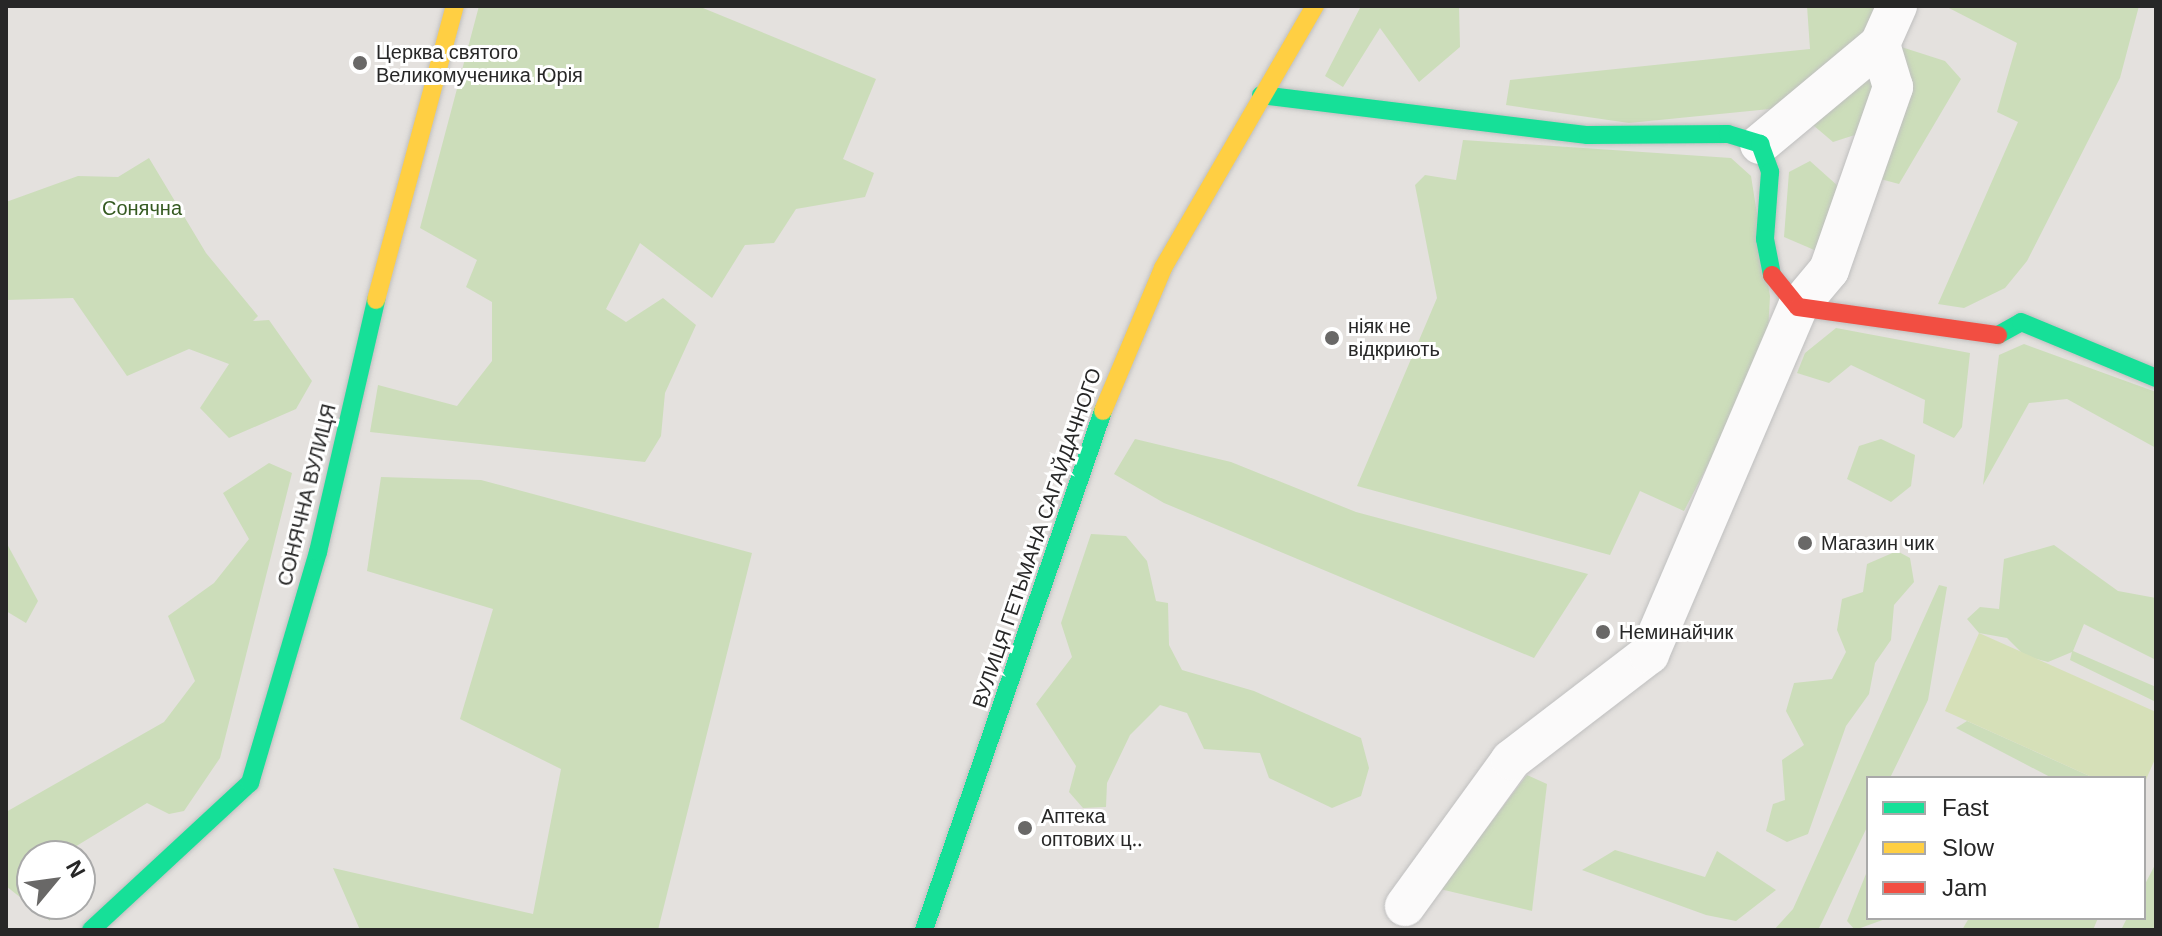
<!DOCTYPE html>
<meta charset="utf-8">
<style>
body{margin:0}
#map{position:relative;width:2162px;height:936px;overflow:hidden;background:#e4e1de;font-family:Arial,sans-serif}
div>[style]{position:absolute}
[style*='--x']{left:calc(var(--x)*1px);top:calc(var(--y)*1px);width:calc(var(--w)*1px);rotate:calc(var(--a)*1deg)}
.green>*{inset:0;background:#ccddba}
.pitch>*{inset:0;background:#d6e0b8}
.roads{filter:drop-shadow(0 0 2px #bfbfbf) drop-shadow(0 0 2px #bfbfbf)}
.street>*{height:40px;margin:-20px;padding:0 20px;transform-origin:20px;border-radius:20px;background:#fbfafa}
.fast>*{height:18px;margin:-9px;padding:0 9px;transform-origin:9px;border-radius:9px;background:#16e098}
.slow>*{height:18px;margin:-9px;padding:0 9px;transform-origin:9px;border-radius:9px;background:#ffcf43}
.jam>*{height:18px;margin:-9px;padding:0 9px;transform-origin:9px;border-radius:9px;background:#f24e42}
.dots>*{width:22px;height:22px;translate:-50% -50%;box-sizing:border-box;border:4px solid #fff;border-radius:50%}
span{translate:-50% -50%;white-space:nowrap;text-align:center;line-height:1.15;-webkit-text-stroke:6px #fff;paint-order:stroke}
.poi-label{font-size:20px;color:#272727}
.left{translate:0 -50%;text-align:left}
.park-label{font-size:20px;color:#355a21}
.street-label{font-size:20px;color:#272727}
.frame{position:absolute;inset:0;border:8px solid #272727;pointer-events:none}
.legend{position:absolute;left:1866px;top:776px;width:280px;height:144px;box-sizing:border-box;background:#fff;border:2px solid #a9a9a9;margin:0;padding:10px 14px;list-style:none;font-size:24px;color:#272727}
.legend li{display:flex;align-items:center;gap:16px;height:40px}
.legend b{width:40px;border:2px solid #a9a9a9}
.north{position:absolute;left:16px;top:840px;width:80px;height:80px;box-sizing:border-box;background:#fff;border:2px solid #a9a9a9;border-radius:50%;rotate:61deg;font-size:22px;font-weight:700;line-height:32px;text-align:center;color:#272727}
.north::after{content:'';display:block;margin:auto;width:28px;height:36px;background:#696867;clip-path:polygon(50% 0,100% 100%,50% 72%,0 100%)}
</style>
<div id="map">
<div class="green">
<div style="clip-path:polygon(479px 6px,698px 6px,876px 79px,843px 159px,874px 173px,865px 197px,796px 209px,774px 243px,745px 245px,712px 298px,640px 243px,606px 309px,626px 322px,663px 298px,696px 325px,665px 393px,661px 436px,645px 462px,370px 432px,378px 385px,457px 406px,492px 361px,492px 302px,466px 287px,477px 260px,420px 228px)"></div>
<div style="clip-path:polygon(1361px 6px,1459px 6px,1460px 47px,1419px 82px,1380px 28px,1343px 87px,1325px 76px)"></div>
<div style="clip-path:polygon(1807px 6px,1875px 6px,1858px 46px,1780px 108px,1629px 123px,1506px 105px,1510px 80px,1810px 49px)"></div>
<div style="clip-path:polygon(1945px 6px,2139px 6px,2120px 78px,2027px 261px,2005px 288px,1964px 308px,1938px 304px,2018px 122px,1997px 112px,2017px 43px)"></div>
<div style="clip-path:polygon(1892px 44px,1945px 61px,1961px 79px,1899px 184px,1873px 177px,1864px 132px,1833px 142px,1813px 125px)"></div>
<div style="clip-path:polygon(1463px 140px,1731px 158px,1751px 176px,1770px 296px,1767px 351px,1684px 511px,1640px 491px,1610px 555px,1357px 486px,1437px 298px,1415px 185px,1425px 175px,1456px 180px)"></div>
<div style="clip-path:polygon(149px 158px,206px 253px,258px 316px,253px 321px,269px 320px,312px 381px,296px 409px,229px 438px,200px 408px,229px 364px,189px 349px,127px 376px,73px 298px,6px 300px,6px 202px,78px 176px,118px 177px)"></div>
<div style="clip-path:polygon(1810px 161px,1848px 195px,1819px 252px,1784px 237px,1789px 172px)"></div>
<div style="clip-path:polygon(1836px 328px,1970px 353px,1962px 427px,1954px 438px,1923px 423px,1925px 400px,1851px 365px,1829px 383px,1797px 373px,1805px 353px)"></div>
<div style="clip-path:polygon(2024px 344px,2156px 392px,2156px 448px,2067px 399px,2029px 403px,1983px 485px,1999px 355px)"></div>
<div style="clip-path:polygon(1135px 439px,1231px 462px,1356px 512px,1588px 574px,1534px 658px,1164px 503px,1114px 474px)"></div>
<div style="clip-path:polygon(1881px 439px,1915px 455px,1911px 486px,1891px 502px,1847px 479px,1859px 446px)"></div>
<div style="clip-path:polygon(269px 463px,292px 473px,220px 758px,184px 811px,169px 814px,147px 803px,60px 856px,32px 856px,32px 904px,50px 904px,50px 921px,6px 886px,6px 812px,164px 722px,195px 681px,168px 616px,214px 583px,249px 539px,223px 493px)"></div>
<div style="clip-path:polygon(381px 477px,481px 480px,752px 553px,658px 930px,360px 930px,333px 868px,533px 914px,561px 769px,460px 719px,493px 609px,367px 571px)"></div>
<div style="clip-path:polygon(1091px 534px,1126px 536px,1147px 561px,1156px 601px,1168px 603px,1169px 645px,1182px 670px,1254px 691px,1361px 738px,1369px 768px,1361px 796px,1332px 808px,1269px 778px,1260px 753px,1204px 749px,1187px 713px,1160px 705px,1130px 735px,1107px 783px,1106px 807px,1083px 808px,1069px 792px,1076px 766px,1036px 704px,1072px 657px,1061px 623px)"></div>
<div style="clip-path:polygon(6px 542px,38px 601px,26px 623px,6px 611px)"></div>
<div style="clip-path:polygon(2054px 545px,2118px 591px,2156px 598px,2156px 660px,2084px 624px,2073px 651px,2156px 687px,2156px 702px,2070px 660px,2072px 652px,2048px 662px,2025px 656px,2007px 638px,1979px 633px,1967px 619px,1980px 607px,1999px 609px,2004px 559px)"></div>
<div style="clip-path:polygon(1897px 551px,1910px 558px,1914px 582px,1894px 605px,1891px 640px,1875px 663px,1869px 694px,1846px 726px,1808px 834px,1787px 842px,1766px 831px,1773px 804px,1785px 800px,1782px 760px,1804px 745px,1786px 711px,1794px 683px,1832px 679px,1846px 652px,1837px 630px,1842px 599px,1863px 592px,1867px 564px)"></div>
<div style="clip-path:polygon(1939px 585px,1947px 587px,1928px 700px,1890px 778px,1868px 778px,1868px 825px,1823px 920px,1818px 930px,1774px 930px,1793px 909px)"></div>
<div style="clip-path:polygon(1967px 721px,2094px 778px,2052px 778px,1956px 728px)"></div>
<div style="clip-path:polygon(1527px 775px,1547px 784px,1532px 911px,1440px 889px)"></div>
<div style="clip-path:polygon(1615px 850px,1705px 877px,1717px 851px,1776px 890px,1736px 921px,1706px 915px,1582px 870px)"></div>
<div style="clip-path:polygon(2156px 863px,2156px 930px,2121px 930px,2127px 918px,2144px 918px,2144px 886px)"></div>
<div style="clip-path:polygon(1868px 869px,1868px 918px,1888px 918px,1855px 930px,1847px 921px)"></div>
<div style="clip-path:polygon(1969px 918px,2098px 918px,2093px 930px,1962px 930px)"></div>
</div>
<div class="pitch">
<div style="clip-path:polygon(1979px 633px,2156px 712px,2156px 757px,2144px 784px,2144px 778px,2094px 778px,1945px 711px)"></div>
</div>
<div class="roads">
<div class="street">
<div style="--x:1760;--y:144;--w:156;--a:-39.8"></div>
<div style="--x:1880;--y:44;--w:42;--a:-65.9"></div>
<div style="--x:1405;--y:906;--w:180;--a:-54"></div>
<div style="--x:1511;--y:760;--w:174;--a:-37.5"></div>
<div style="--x:1649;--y:654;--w:378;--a:-66.8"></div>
<div style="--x:1798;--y:307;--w:48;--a:-50"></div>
<div style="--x:1829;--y:270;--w:194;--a:-70.7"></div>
<div style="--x:1893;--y:87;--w:45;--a:-106.8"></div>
</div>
<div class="fast">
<div style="--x:1261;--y:95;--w:329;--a:7"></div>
<div style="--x:1588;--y:135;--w:140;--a:-0.4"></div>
<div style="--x:1728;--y:134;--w:34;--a:17"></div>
<div style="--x:1760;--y:144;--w:30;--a:70"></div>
<div style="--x:1770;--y:172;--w:67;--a:94.3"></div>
<div style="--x:1765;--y:239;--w:37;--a:79"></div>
<div style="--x:1998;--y:335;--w:26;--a:-29"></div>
<div style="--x:2021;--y:322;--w:146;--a:22.5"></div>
<div style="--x:91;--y:930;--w:217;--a:-42.8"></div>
<div style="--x:250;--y:783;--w:241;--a:-73.6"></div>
<div style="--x:318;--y:552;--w:259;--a:-77"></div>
<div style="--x:924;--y:930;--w:549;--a:-70.97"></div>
</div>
<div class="slow">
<div style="--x:376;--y:300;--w:304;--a:-75"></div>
<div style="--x:1103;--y:411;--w:155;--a:-67.2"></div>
<div style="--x:1163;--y:268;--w:303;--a:-59.9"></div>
</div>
<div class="jam">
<div style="--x:1772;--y:275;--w:41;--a:50.9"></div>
<div style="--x:1798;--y:307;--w:202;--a:8"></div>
</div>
</div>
<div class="dots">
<div style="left:360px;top:63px;background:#696867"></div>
<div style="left:1332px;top:338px;background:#696867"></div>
<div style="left:1805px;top:543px;background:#696867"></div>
<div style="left:1603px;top:632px;background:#696867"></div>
<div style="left:1025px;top:828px;background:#696867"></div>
</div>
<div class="poi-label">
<span class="left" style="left:376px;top:64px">Церква святого<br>Великомученика Юрія</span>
<span class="left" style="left:1348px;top:338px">ніяк не<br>відкриють</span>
<span class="left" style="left:1821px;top:543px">Магазин чик</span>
<span class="left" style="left:1619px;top:632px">Неминайчик</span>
<span class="left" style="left:1041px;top:828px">Аптека<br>оптових ц‥</span>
</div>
<div class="park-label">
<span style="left:142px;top:208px">Сонячна</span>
</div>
<div class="street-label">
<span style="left:307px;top:495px;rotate:-76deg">СОНЯЧНА ВУЛИЦЯ</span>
<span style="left:1037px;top:538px;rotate:-71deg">ВУЛИЦЯ ГЕТЬМАНА САГАЙДАЧНОГО</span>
</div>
<div class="frame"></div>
<ul class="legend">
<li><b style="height:10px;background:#16e098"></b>Fast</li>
<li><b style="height:10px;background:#ffcf43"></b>Slow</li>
<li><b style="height:10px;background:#f24e42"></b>Jam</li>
</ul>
<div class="north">N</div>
</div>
